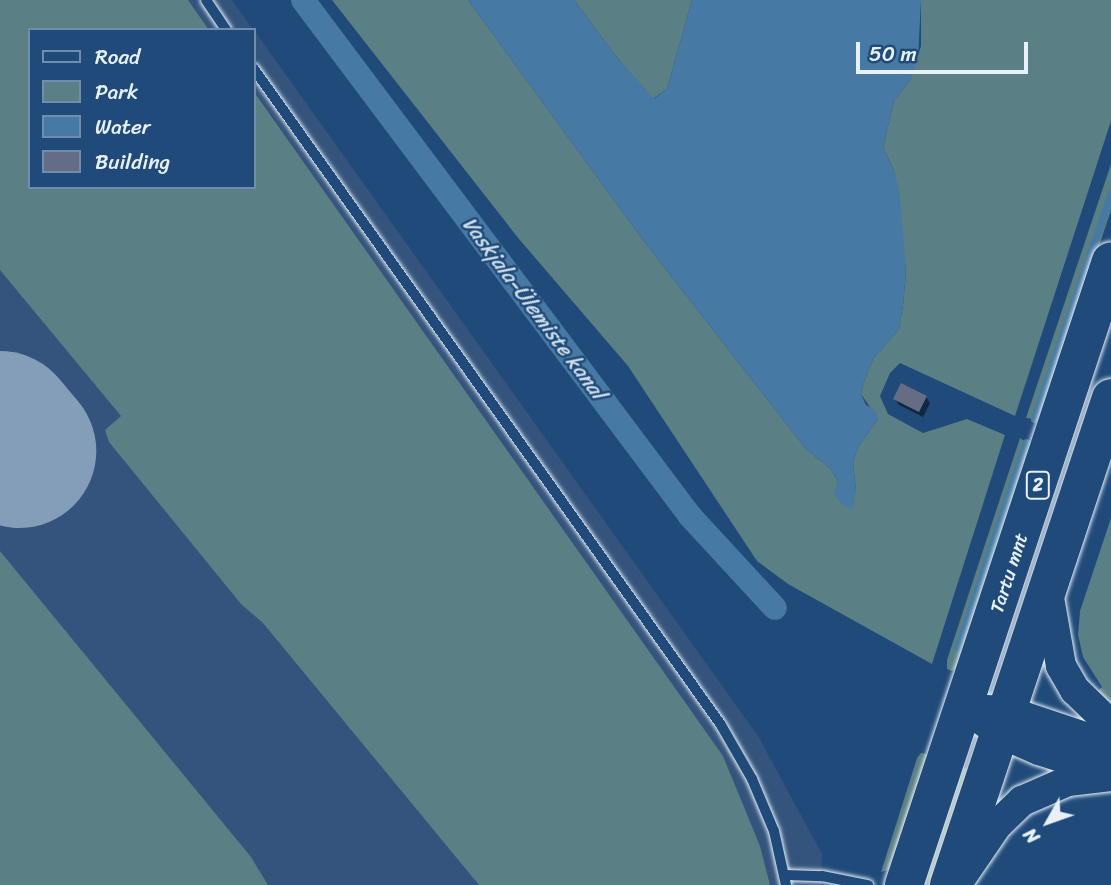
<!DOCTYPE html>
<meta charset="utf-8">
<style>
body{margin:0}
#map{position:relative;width:1111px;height:885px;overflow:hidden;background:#1f4a7a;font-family:Sriracha,sans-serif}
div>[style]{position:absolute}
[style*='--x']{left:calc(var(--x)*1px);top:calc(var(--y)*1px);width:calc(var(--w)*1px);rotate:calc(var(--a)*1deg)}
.built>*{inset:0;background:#34547d}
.green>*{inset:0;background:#5a7f84}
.water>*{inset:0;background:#467aa4}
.shadow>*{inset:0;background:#0007}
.stream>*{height:7px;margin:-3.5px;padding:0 3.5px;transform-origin:3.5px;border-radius:3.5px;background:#467aa4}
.canal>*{height:24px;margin:-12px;padding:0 12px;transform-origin:12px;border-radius:12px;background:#467aa4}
.runway>*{height:154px;margin:-77px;padding:0 77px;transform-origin:77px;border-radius:77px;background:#849eb9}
.building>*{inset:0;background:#646d84}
.roads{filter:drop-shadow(0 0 2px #e8f1f8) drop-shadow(0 0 2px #e8f1f8)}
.lane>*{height:10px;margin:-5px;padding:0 5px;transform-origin:5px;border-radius:5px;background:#1f4a7a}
.secondary>*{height:30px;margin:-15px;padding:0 15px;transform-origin:15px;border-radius:15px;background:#1f4a7a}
.highway>*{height:38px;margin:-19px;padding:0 19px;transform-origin:19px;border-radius:19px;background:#1f4a7a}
span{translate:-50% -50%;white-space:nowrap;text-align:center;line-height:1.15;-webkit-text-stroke:5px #1f4a7a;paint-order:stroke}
.shield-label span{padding:2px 5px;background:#1f4a7a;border:2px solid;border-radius:5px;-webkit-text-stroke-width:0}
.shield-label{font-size:18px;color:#e8f1f8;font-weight:700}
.street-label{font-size:19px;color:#e8f1f8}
.water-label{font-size:21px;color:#d0dfeb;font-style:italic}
.legend{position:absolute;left:28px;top:28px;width:228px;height:161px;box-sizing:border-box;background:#1f4a7a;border:2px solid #6f8dac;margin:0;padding:9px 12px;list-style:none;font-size:21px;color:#e8f1f8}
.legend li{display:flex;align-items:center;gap:14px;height:35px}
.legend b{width:35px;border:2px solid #6f8dac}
.north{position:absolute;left:1013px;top:787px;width:70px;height:70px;-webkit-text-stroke:5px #1f4a7a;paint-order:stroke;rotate:230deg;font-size:19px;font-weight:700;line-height:28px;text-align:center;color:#e8f1f8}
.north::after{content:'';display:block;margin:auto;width:24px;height:32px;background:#e8f1f8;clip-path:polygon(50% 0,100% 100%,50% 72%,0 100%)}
.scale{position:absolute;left:856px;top:42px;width:172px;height:32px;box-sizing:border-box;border:4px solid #e8f1f8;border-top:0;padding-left:9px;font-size:21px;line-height:24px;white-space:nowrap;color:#e8f1f8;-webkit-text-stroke:5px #1f4a7a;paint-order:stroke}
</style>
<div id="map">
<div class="built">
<div style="clip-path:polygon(0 0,232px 0,253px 30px,30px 30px,30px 187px,254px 187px,254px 30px,758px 736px,822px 854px,821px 885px,0 885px)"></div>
</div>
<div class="green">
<div style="clip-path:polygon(0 0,188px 0,209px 30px,30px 30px,30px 187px,254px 187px,254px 92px,723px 756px,760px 846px,770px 885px,479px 885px,263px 623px,241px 604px,109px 442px,105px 430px,121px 416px,0 270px)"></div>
<div style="clip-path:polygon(332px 0,468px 0,643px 240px,806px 449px,830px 468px,838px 481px,856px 490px,853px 463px,858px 447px,878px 419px,861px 394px,864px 382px,873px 359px,899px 329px,903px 305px,906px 272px,895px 173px,883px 147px,894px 101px,910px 80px,921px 46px,921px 0,1111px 0,1111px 121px,1015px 416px,900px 363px,890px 373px,880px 396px,888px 414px,923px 433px,967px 419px,1005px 435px,932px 664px,788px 584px,757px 561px,628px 366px,519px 239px)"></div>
<div style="clip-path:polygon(574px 0,692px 0,667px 89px,653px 99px,615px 55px)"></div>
<div style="clip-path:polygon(1111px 164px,1111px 210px,1041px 420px,1026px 418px)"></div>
<div style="clip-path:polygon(1020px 438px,1030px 445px,958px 666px,952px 671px,947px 669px,947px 660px)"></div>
<div style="clip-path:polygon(1111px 518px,1111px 711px,1093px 696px,1102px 687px,1083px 657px,1078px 635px,1080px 611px)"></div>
<div style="clip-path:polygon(0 551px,251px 857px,268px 885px,0 885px)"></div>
<div style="clip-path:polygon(921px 753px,931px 755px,891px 869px,881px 872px,917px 758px)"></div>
<div style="clip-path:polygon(960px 766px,971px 770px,934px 885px,920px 885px)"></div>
</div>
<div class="water">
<div style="clip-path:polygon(468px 0,574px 0,615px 55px,654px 99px,667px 89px,692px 0,921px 0,918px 59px,910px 80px,894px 101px,883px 147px,895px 173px,900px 196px,906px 272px,903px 305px,899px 329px,873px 359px,864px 382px,861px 394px,866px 405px,875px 410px,878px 419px,858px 447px,853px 463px,856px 490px,852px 510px,841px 503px,834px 494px,838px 481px,830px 468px,806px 449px,643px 240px)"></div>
</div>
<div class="shadow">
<div style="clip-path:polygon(926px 397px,930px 403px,923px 417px,899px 405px,895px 399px)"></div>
</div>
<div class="stream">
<div style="--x:1034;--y:419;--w:239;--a:-71.2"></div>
<div style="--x:958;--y:647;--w:216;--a:-71.6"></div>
</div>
<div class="canal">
<div style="--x:303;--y:0;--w:645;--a:53.13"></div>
<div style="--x:690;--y:516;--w:125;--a:47.3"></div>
</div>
<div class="runway">
<div style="--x:0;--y:428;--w:30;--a:50"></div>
</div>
<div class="building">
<div style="clip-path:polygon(901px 383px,927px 396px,919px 412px,893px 399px)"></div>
</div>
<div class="roads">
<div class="lane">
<div style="--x:206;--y:0;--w:36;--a:56"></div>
<div style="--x:254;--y:69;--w:805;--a:54.55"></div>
<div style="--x:721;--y:725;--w:62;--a:60.1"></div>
<div style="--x:752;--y:779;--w:56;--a:67.1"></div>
<div style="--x:774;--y:831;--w:55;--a:77.5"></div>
<div style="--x:786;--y:875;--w:36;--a:2"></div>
<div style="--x:822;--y:876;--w:47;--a:11.1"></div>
</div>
<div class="secondary">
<div style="--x:1048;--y:592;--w:75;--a:80"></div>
<div style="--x:1061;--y:666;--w:28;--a:60"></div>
<div style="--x:1075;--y:690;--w:50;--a:44.2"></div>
<div style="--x:965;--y:708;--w:43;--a:35.5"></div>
<div style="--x:1000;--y:733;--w:43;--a:23.6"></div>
<div style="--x:1039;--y:750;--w:71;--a:17.9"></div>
<div style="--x:986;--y:710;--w:21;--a:3"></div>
<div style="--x:1007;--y:711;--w:110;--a:18.6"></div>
<div style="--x:960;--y:879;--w:65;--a:-55.6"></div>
<div style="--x:997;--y:825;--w:35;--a:-44"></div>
<div style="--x:1022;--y:801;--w:50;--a:-23.5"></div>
<div style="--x:1068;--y:781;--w:43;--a:-6.6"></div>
</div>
<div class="highway">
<div style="--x:904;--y:885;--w:657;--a:-71.65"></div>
<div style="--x:949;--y:885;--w:513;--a:-71.6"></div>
</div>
</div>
<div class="shield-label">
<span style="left:1038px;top:485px">2</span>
</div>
<div class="street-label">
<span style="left:1009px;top:573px;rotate:-72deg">Tartu mnt</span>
</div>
<div class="water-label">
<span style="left:534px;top:308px;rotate:53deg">Vaskjala-Ülemiste kanal</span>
</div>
<ul class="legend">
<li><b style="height:9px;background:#1f4a7a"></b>Road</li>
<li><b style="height:19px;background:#5a7f84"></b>Park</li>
<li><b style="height:19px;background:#467aa4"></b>Water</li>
<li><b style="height:19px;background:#646d84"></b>Building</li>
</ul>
<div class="north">N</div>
<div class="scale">50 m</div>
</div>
